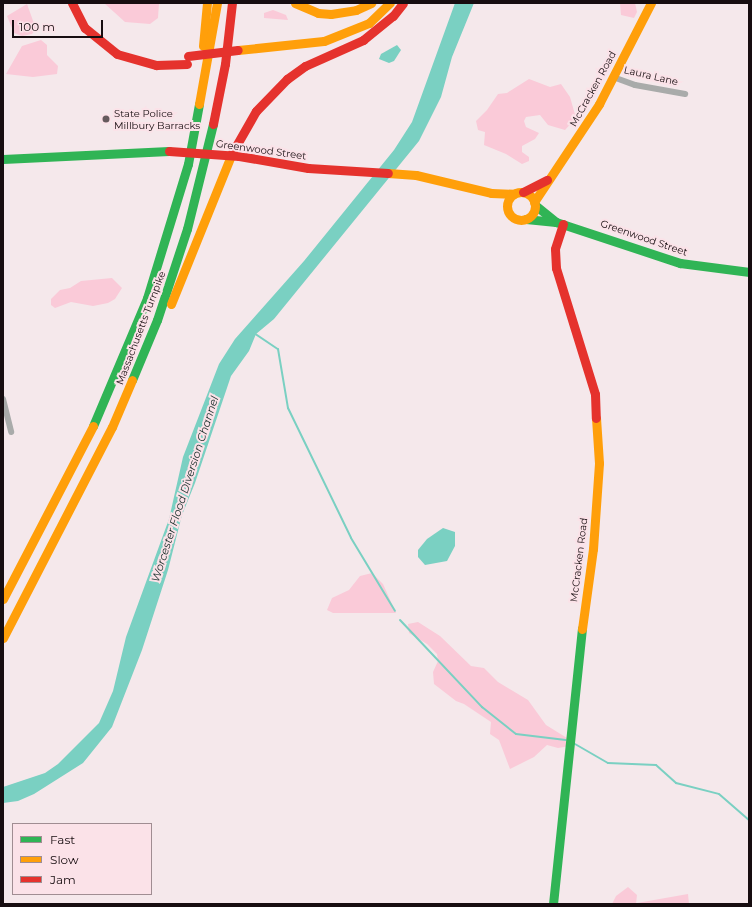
<!DOCTYPE html>
<style>
body{margin:0}
#map{position:relative;width:752px;height:907px;overflow:hidden;background:#f5e8eb;font-family:Montserrat,sans-serif}
div>[style]{position:absolute}
[style*='--x']{left:calc(var(--x)*1px);top:calc(var(--y)*1px);width:calc(var(--w)*1px);rotate:calc(var(--a)*1deg)}
.green>*{inset:0;background:#facad8}
.water>*{inset:0;background:#7ad0c2}
.stream>*{height:2px;margin:-1px;padding:0 1px;transform-origin:1px;border-radius:1px;background:#7ad0c2}
.street>*{height:6px;margin:-3px;padding:0 3px;transform-origin:3px;border-radius:3px;background:#a9abaa}
.fast>*{height:9px;margin:-4.5px;padding:0 4.5px;transform-origin:4.5px;border-radius:4.5px;background:#30b455}
.slow>*{height:9px;margin:-4.5px;padding:0 4.5px;transform-origin:4.5px;border-radius:4.5px;background:#ff9f0a}
.slow>.ring{margin:-4.5px;padding:0;box-sizing:content-box;background:none;border:9px solid #ff9f0a;border-radius:50%}
.jam>*{height:9px;margin:-4.5px;padding:0 4.5px;transform-origin:4.5px;border-radius:4.5px;background:#e5322d}
.jam-bridge>*{height:9px;margin:-4.5px;padding:0 4.5px;transform-origin:4.5px;border-radius:4.5px;background:#e5322d}
.dots>*{width:11px;height:11px;translate:-50% -50%;box-sizing:border-box;border:2px solid #fbe2e8;border-radius:50%}
span{translate:-50% -50%;white-space:nowrap;text-align:center;line-height:1.15;-webkit-text-stroke:4px #fbe2e8;paint-order:stroke}
.street-label{font-size:10px;color:#170d10}
.poi-label{font-size:10px;color:#170d10}
.left{translate:0 -50%;text-align:left}
.water-label{font-size:11px;color:#182e2a;font-style:italic}
.frame{position:absolute;inset:0;border:4px solid #170d10;pointer-events:none}
.legend{position:absolute;left:12px;top:823px;width:140px;height:72px;box-sizing:border-box;background:#fbe2e8;border:1px solid #a08d92;margin:0;padding:5px 7px;list-style:none;font-size:12px;color:#170d10}
.legend li{display:flex;align-items:center;gap:8px;height:20px}
.legend b{width:20px;border:1px solid #a08d92}
.scale{position:absolute;left:12px;top:20px;width:91px;height:18px;box-sizing:border-box;border:2px solid #170d10;border-top:0;padding-left:5px;font-size:12px;line-height:14px;white-space:nowrap;color:#170d10;-webkit-text-stroke:3px #fbe2e8;paint-order:stroke}
</style>
<div id="map">
<div class="green">
<div style="clip-path:polygon(104px 3px,159px 3px,158px 18px,150px 24px,125px 22px)"></div>
<div style="clip-path:polygon(620px 3px,635px 3px,637px 12px,634px 18px,621px 15px)"></div>
<div style="clip-path:polygon(27px 4px,36px 29px,32px 34px,22px 36px,14px 33px,7px 16px)"></div>
<div style="clip-path:polygon(273px 10px,286px 15px,288px 20px,264px 18px,264px 13px)"></div>
<div style="clip-path:polygon(41px 40px,47px 45px,47px 55px,58px 66px,57px 74px,33px 77px,6px 74px,22px 46px)"></div>
<div style="clip-path:polygon(529px 79px,550px 87px,561px 84px,570px 97px,576px 118px,565px 130px,548px 125px,540px 115px,526px 117px,524px 121px,526px 127px,539px 133px,535px 139px,522px 146px,522px 152px,529px 157px,529px 161px,522px 164px,506px 154px,484px 145px,485px 132px,478px 130px,476px 121px,487px 110px,498px 94px,507px 93px)"></div>
<div style="clip-path:polygon(112px 278px,122px 288px,115px 299px,108px 303px,93px 306px,71px 302px,55px 308px,51px 305px,51px 299px,60px 290px,70px 288px,81px 281px)"></div>
<div style="clip-path:polygon(372px 573px,383px 584px,396px 613px,333px 613px,327px 610px,332px 598px,349px 590px,360px 576px)"></div>
<div style="clip-path:polygon(418px 622px,440px 636px,471px 666px,484px 668px,498px 682px,528px 700px,546px 725px,567px 738px,570px 746px,558px 748px,547px 745px,534px 757px,510px 769px,499px 740px,490px 734px,491px 722px,464px 704px,456px 701px,434px 684px,433px 672px,438px 661px,437px 654px,427px 644px,409px 633px,408px 624px)"></div>
<div style="clip-path:polygon(628px 887px,637px 895px,636px 904px,612px 904px,616px 896px)"></div>
<div style="clip-path:polygon(688px 894px,689px 904px,637px 904px,637px 903px)"></div>
</div>
<div class="water">
<div style="clip-path:polygon(455px 3px,474px 3px,452px 57px,441px 97px,419px 141px,274px 319px,256px 334px,249px 351px,231px 376px,195px 483px,182px 515px,168px 570px,142px 650px,112px 727px,83px 763px,34px 794px,18px 801px,3px 803px,3px 787px,45px 773px,58px 764px,99px 723px,113px 691px,126px 637px,169px 519px,183px 457px,219px 364px,235px 339px,304px 261px,394px 150px,412px 122px)"></div>
<div style="clip-path:polygon(397px 45px,401px 50px,394px 61px,389px 63px,379px 59px,381px 54px)"></div>
<div style="clip-path:polygon(443px 528px,455px 532px,455px 546px,447px 561px,425px 565px,418px 557px,418px 550px,427px 539px)"></div>
</div>
<div class="stream">
<div style="--x:254;--y:333;--w:29;--a:34"></div>
<div style="--x:278;--y:349;--w:60;--a:80.4"></div>
<div style="--x:288;--y:408;--w:144;--a:64.1"></div>
<div style="--x:351;--y:538;--w:85;--a:58.9"></div>
<div style="--x:400;--y:620;--w:120;--a:46.7"></div>
<div style="--x:482;--y:707;--w:43;--a:38.5"></div>
<div style="--x:516;--y:734;--w:50;--a:6.8"></div>
<div style="--x:575;--y:744;--w:38;--a:30"></div>
<div style="--x:608;--y:763;--w:48;--a:2.4"></div>
<div style="--x:656;--y:765;--w:27;--a:42"></div>
<div style="--x:676;--y:783;--w:44;--a:14.3"></div>
<div style="--x:719;--y:794;--w:40;--a:41"></div>
</div>
<div class="street">
<div style="--x:613;--y:77;--w:23;--a:20"></div>
<div style="--x:635;--y:85;--w:51;--a:10.2"></div>
<div style="--x:3;--y:399;--w:34;--a:76"></div>
</div>
<div class="fast">
<div style="--x:3;--y:159;--w:166;--a:-2.8"></div>
<div style="--x:535;--y:205;--w:27;--a:39"></div>
<div style="--x:526;--y:219;--w:30;--a:6"></div>
<div style="--x:556;--y:222;--w:131;--a:18.3"></div>
<div style="--x:680;--y:263;--w:70;--a:7.4"></div>
<div style="--x:132;--y:380;--w:65;--a:-67.4"></div>
<div style="--x:157;--y:320;--w:96;--a:-71.8"></div>
<div style="--x:187;--y:229;--w:108;--a:-76.1"></div>
<div style="--x:93;--y:426;--w:139;--a:-67.1"></div>
<div style="--x:147;--y:298;--w:140;--a:-73"></div>
<div style="--x:188;--y:164;--w:61;--a:-79.6"></div>
<div style="--x:553;--y:904;--w:277;--a:-84"></div>
</div>
<div class="slow">
<div style="--x:295;--y:3;--w:25;--a:23"></div>
<div style="--x:318;--y:13;--w:13;--a:4"></div>
<div style="--x:331;--y:14;--w:25;--a:-9"></div>
<div style="--x:356;--y:10;--w:17;--a:-25"></div>
<div style="--x:203;--y:46;--w:43;--a:-84.7"></div>
<div style="--x:238;--y:50;--w:86;--a:-6"></div>
<div style="--x:324;--y:41;--w:48;--a:-21.8"></div>
<div style="--x:369;--y:23;--w:29;--a:-44"></div>
<div style="--x:199;--y:104;--w:103;--a:-79.9"></div>
<div style="--x:388;--y:173;--w:28;--a:4"></div>
<div style="--x:416;--y:175;--w:77;--a:13.5"></div>
<div style="--x:491;--y:193;--w:23;--a:2"></div>
<div class="ring" style="left:507px;top:192px;width:19px;height:19px"></div>
<div style="--x:534;--y:202;--w:118;--a:-56.4"></div>
<div style="--x:599;--y:104;--w:114;--a:-62.8"></div>
<div style="--x:171;--y:304;--w:163;--a:-68"></div>
<div style="--x:3;--y:599;--w:195;--a:-62.5"></div>
<div style="--x:582;--y:629;--w:81;--a:-82.2"></div>
<div style="--x:593;--y:549;--w:86;--a:-86"></div>
<div style="--x:599;--y:463;--w:45;--a:-93.8"></div>
<div style="--x:3;--y:638;--w:237;--a:-62.7"></div>
<div style="--x:112;--y:427;--w:51;--a:-66.9"></div>
</div>
<div class="jam">
<div style="--x:72;--y:3;--w:28;--a:63"></div>
<div style="--x:85;--y:28;--w:41;--a:39.1"></div>
<div style="--x:117;--y:54;--w:41;--a:15.8"></div>
<div style="--x:156;--y:65;--w:31;--a:-2"></div>
<div style="--x:213;--y:124;--w:61;--a:-78.7"></div>
<div style="--x:225;--y:64;--w:61;--a:-83.5"></div>
<div style="--x:232;--y:153;--w:48;--a:-60.3"></div>
<div style="--x:256;--y:111;--w:45;--a:-45.9"></div>
<div style="--x:287;--y:79;--w:22;--a:-36"></div>
<div style="--x:305;--y:66;--w:64;--a:-24.1"></div>
<div style="--x:363;--y:40;--w:38;--a:-39"></div>
<div style="--x:393;--y:16;--w:16;--a:-52"></div>
<div style="--x:239;--y:156;--w:70;--a:9.9"></div>
<div style="--x:308;--y:168;--w:80;--a:3.6"></div>
<div style="--x:523;--y:192;--w:27;--a:-27"></div>
<div style="--x:563;--y:224;--w:26;--a:108"></div>
<div style="--x:555;--y:249;--w:19;--a:87"></div>
<div style="--x:556;--y:268;--w:132;--a:72.8"></div>
<div style="--x:595;--y:394;--w:24;--a:88"></div>
</div>
<div class="jam-bridge">
<div style="--x:188;--y:56;--w:50;--a:-6.8"></div>
<div style="--x:169;--y:151;--w:70;--a:4.1"></div>
</div>
<div class="dots">
<div style="left:106px;top:119px;background:#655a5d"></div>
</div>
<div class="street-label">
<span style="left:651px;top:76px;rotate:13deg">Laura Lane</span>
<span style="left:593px;top:89px;rotate:-61deg">McCracken Road</span>
<span style="left:261px;top:150px;rotate:8deg">Greenwood Street</span>
<span style="left:644px;top:238px;rotate:19deg">Greenwood Street</span>
<span style="left:141px;top:328px;rotate:-69deg">Massachusetts Turnpike</span>
<span style="left:579px;top:560px;rotate:-83deg">McCracken Road</span>
</div>
<div class="poi-label">
<span class="left" style="left:114px;top:119px">State Police<br>Millbury Barracks</span>
</div>
<div class="water-label">
<span style="left:185px;top:489px;rotate:-72deg">Worcester Flood Diversion Channel</span>
</div>
<div class="frame"></div>
<ul class="legend">
<li><b style="height:5px;background:#30b455"></b>Fast</li>
<li><b style="height:5px;background:#ff9f0a"></b>Slow</li>
<li><b style="height:5px;background:#e5322d"></b>Jam</li>
</ul>
<div class="scale">100 m</div>
</div>
